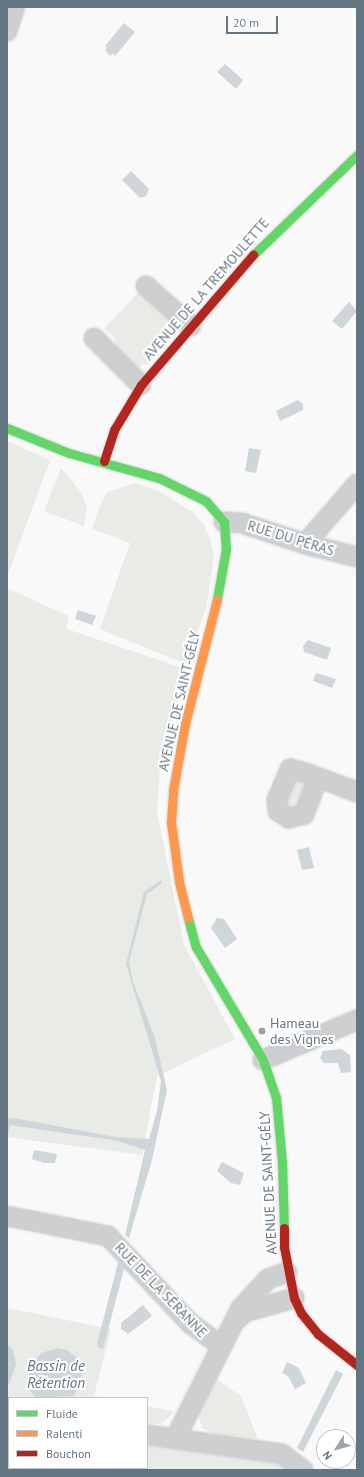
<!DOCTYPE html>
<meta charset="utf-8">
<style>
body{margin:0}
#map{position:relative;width:364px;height:1477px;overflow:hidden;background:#f9f9f9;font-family:"PT Sans",sans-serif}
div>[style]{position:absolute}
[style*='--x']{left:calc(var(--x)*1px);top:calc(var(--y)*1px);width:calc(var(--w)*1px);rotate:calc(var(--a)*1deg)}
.green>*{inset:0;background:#e8ebe6}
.water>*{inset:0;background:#ced6d9}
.roads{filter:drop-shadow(0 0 1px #d5d6d7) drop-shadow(0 0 1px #d5d6d7)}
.street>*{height:20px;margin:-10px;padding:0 10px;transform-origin:10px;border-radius:10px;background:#cecfd0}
.fast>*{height:9px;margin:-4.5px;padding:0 4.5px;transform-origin:4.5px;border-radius:4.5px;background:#63d668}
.slow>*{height:9px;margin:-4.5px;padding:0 4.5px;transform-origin:4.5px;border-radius:4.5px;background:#ff974d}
.jam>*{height:9px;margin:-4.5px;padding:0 4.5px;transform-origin:4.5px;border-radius:4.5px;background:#b3261e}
.dots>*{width:11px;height:11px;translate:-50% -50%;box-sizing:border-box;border:2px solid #fff;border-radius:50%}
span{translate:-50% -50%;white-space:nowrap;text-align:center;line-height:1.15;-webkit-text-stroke:4px #fff;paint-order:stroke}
.street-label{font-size:14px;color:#657683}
.poi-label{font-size:14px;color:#657683}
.left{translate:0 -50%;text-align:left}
.water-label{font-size:15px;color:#60757c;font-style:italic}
.frame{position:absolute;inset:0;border:8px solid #657683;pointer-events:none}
.legend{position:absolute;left:8px;top:1397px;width:140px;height:72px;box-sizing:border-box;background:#fff;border:1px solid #c1c8cd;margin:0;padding:5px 7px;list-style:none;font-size:12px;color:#657683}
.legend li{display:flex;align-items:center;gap:8px;height:20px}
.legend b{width:20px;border:1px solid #c1c8cd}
.north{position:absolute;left:316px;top:1429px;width:40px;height:40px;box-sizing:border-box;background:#fff;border:1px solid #c1c8cd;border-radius:50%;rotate:233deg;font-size:11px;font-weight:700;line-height:16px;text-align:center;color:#657683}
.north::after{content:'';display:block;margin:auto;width:14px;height:18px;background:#99a4ac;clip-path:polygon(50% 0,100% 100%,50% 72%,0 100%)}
.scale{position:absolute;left:226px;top:16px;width:52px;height:18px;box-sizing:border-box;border:2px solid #657683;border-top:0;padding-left:5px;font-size:12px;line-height:14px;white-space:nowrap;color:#657683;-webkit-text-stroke:3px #fff;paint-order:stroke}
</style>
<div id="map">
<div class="green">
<div style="clip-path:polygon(139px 292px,175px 325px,170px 332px,172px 335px,147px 365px,144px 363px,138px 369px,114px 347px,115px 338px,104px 329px)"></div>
<div style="clip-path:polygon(7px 441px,50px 460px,7px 577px)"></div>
<div style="clip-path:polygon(61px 468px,81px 492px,87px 508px,84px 526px,44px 511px)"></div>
<div style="clip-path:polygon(135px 483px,159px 491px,191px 511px,203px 523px,210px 539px,214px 556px,206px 608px,186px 664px,100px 629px,130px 543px,92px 529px,102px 501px,108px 492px)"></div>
<div style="clip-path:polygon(7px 588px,68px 616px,67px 629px,188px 670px,161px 752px,157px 812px,184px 945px,235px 1039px,157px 1076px,142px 1155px,7px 1137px)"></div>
<div style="clip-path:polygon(299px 778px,306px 784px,298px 807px,293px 810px,286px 804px,293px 781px)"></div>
<div style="clip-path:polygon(7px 1308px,111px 1329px,94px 1396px,105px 1398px,9px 1398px,9px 1408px,7px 1407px)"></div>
<div style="clip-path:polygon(216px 1379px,241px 1396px,258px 1439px,215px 1434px,202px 1428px,198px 1413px)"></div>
<div style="clip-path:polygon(147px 1406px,174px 1412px,162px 1423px,147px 1425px)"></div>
<div style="clip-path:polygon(147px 1446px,277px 1463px,286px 1470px,7px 1470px,9px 1455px,9px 1468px,147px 1468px)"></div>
</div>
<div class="water">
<div style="clip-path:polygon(124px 23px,135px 32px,115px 56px,113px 53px,110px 56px,105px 50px,107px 48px,105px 46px)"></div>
<div style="clip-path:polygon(225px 64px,243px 80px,236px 89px,217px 72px)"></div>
<div style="clip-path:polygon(131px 171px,149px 189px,146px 196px,140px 198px,122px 180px)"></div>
<div style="clip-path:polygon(349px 302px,357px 311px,342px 329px,332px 321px)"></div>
<div style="clip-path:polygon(298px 400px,303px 404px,303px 410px,280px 421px,276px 411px)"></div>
<div style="clip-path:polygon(249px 448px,261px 450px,256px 473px,245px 471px)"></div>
<div style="clip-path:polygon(78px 610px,96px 616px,92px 625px,75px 619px)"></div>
<div style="clip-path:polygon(308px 640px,331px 648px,327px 660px,304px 652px,303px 646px)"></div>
<div style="clip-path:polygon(316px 673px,336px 679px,332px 688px,313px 681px)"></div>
<div style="clip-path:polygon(309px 847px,314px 868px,302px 870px,297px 850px)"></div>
<div style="clip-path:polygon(161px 880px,162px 883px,147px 894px,129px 962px,133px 982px,155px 1038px,167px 1090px,152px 1160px,129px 1238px,125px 1235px,145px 1150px,118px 1141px,10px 1125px,7px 1138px,7px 1119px,14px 1118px,115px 1137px,149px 1139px,157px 1111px,161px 1081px,126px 964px,144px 892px)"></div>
<div style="clip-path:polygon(217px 918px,224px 919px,237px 939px,225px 948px,211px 928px)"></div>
<div style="clip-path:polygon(341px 1049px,350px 1055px,351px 1072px,341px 1073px,338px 1063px,324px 1063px,320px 1058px,323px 1051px)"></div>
<div style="clip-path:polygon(34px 1150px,57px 1154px,55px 1163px,44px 1163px,32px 1159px)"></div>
<div style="clip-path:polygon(222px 1162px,244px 1173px,240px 1185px,231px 1183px,217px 1171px)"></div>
<div style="clip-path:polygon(119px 1259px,125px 1265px,103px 1349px,99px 1348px,97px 1344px)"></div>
<div style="clip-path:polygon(143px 1305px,152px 1316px,128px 1334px,121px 1329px,121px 1323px)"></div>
<div style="clip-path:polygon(7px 1345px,13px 1349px,16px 1365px,7px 1389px)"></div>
<div style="clip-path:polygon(58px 1348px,67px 1350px,80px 1360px,83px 1370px,74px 1396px,36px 1398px,28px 1388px,27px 1381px,32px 1366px,41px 1353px)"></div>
<div style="clip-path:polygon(287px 1362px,299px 1368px,306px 1383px,295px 1389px,288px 1376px,282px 1373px)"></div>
<div style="clip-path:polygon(336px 1370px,343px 1374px,303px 1452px,297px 1448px)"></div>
</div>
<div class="roads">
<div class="street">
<div style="--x:7;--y:31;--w:25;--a:-72"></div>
<div style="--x:146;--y:286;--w:60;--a:41.6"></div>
<div style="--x:94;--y:338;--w:66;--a:45"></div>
<div style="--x:224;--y:522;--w:18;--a:3"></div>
<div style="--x:242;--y:523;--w:66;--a:18.4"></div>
<div style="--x:305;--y:544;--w:54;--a:14"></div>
<div style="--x:305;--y:544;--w:79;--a:-49.1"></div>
<div style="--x:318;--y:778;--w:39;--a:111"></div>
<div style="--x:304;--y:814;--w:16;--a:165"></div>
<div style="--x:289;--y:818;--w:13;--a:-148"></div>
<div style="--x:278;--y:811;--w:11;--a:-95"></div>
<div style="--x:277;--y:800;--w:34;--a:-67"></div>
<div style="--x:290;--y:769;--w:16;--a:14"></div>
<div style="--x:306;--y:773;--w:54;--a:20.4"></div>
<div style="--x:263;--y:1060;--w:102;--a:-23.1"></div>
<div style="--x:7;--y:1216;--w:103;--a:11.2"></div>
<div style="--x:108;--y:1236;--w:121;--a:46.7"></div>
<div style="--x:191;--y:1324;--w:37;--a:36"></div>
<div style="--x:236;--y:1320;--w:12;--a:-42"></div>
<div style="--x:245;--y:1312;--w:51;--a:-15.9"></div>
<div style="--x:7;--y:1419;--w:2;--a:27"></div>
<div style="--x:147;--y:1435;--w:136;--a:8"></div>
<div style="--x:282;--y:1454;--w:26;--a:37"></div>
<div style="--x:7;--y:1438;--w:4;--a:-56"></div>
<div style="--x:175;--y:1439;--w:147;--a:-63.3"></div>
<div style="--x:241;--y:1308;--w:40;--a:-47"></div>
<div style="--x:268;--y:1279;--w:20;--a:-20"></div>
</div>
<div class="fast">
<div style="--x:253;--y:255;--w:144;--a:-43.9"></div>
<div style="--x:7;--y:428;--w:67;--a:22"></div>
<div style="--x:69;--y:453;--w:93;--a:15.5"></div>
<div style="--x:159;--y:478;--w:52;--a:26.1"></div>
<div style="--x:206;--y:501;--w:28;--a:49"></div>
<div style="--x:224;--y:522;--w:27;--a:86"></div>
<div style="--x:226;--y:549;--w:51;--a:100.2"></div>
<div style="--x:188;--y:918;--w:30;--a:75"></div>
<div style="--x:196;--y:947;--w:131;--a:59.3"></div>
<div style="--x:263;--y:1060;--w:39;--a:71"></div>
<div style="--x:276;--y:1097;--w:65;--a:84.7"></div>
<div style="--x:282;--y:1162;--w:66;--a:88.3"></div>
</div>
<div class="slow">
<div style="--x:188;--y:918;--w:38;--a:-104"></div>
<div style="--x:179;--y:881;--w:60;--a:-97.7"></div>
<div style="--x:171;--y:822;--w:32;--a:-86"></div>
<div style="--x:173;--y:790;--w:67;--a:-79.7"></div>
<div style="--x:185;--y:724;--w:129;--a:-75.6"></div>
</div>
<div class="jam">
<div style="--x:104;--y:461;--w:33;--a:-72"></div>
<div style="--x:114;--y:430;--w:52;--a:-59"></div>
<div style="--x:141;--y:385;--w:172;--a:-49.3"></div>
<div style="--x:284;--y:1228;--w:19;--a:90"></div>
<div style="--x:284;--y:1247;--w:52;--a:78.9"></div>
<div style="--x:294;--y:1298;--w:17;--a:65"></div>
<div style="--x:301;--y:1313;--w:27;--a:51"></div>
<div style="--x:318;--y:1334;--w:50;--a:38.5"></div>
</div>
</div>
<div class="dots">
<div style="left:262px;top:1031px;background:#99a4ac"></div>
</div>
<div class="street-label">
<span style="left:206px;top:289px;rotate:-49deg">AVENUE DE LA TREMOULETTE</span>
<span style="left:291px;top:538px;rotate:17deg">RUE DU PÉRAS</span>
<span style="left:179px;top:701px;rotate:-77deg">AVENUE DE SAINT-GÉLY</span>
<span style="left:268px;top:1183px;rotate:-93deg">AVENUE DE SAINT-GÉLY</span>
<span style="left:161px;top:1290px;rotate:46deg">RUE DE LA SÉRANNE</span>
</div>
<div class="poi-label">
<span class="left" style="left:270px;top:1031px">Hameau<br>des Vignes</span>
</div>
<div class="water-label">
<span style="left:56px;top:1374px">Bassin de<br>Rétention</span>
</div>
<div class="frame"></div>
<ul class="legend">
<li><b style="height:5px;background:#63d668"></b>Fluide</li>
<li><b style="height:5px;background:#ff974d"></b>Ralenti</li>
<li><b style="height:5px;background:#b3261e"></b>Bouchon</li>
</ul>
<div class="north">N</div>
<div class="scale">20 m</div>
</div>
